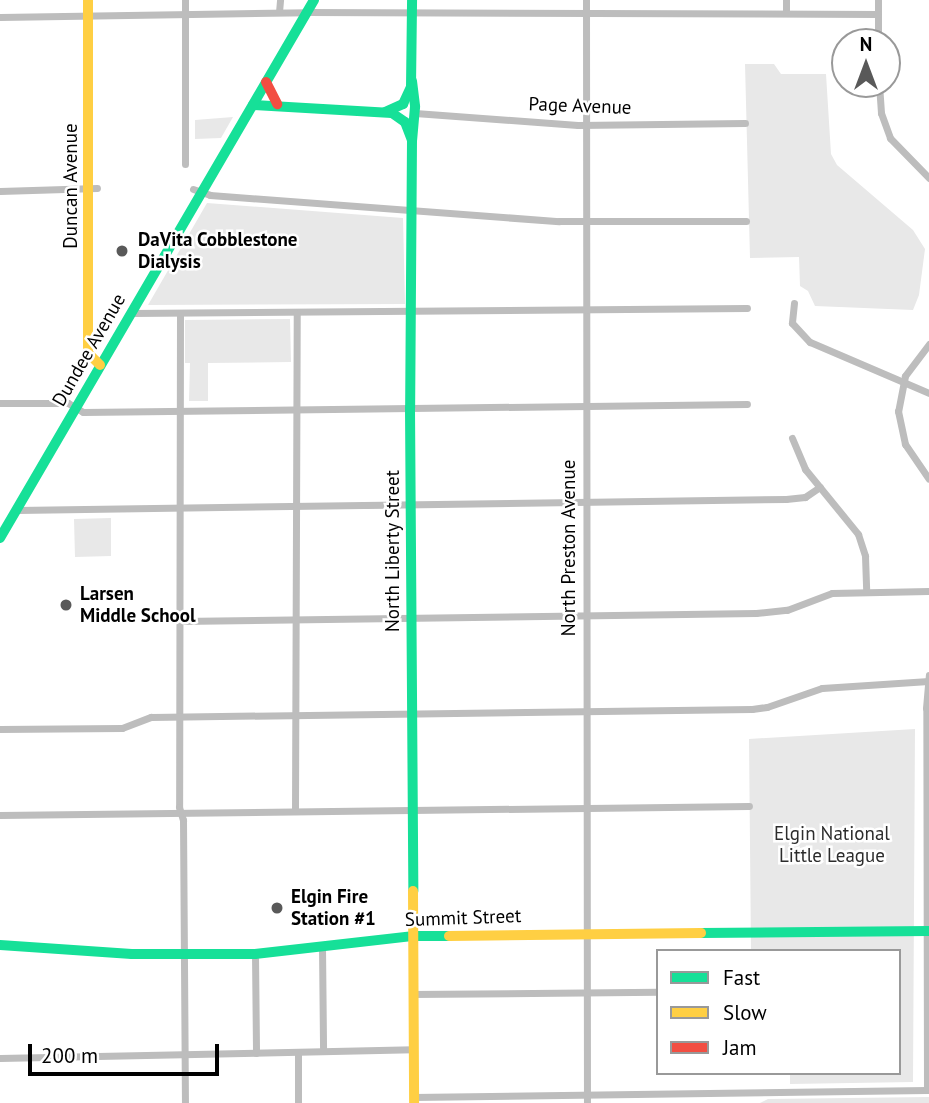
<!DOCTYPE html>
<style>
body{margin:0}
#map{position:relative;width:929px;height:1103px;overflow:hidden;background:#fff;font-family:"PT Sans",sans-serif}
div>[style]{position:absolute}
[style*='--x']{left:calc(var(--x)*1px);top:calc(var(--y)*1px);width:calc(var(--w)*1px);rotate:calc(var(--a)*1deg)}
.green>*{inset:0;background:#e8e8e8}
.street>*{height:7px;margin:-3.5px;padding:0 3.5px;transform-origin:3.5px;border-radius:3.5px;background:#bdbdbd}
.fast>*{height:10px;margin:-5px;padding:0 5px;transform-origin:5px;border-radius:5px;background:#16e098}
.slow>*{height:10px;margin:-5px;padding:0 5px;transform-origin:5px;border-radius:5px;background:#ffcf43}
.jam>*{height:10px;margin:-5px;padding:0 5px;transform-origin:5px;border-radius:5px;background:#f24e42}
.dots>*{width:19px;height:19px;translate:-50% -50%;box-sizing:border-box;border:4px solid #fff;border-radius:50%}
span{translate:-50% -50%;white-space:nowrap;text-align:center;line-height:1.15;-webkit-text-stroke:5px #fff;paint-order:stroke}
.street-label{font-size:19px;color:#000}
.poi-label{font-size:19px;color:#000;font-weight:700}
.left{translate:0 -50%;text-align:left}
.park-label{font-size:19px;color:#2c2c2c}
.legend{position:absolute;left:656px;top:949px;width:245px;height:126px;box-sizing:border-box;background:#fff;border:2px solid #999;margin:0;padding:9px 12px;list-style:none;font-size:21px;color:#000}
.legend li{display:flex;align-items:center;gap:14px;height:35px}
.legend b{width:35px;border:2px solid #999}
.north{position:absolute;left:831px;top:28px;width:70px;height:70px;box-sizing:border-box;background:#fff;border:2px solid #999;border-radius:50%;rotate:0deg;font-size:19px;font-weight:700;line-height:28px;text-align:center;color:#000}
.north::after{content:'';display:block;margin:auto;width:24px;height:32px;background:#595959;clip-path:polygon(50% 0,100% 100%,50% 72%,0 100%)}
.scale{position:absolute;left:28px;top:1044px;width:191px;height:32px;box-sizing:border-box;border:4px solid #000;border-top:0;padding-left:9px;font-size:21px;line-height:24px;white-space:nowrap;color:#000;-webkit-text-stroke:5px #fff;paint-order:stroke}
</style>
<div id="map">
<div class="green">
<div style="clip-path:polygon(745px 64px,774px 64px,781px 74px,826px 74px,831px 154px,837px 165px,913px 230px,925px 249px,919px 295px,913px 310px,815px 306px,808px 291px,800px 286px,799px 257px,750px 258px)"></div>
<div style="clip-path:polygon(233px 117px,221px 138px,195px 139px,195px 120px)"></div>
<div style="clip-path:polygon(207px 203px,403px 218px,405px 304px,148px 305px)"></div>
<div style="clip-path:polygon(290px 319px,291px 362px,208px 363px,208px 401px,189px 401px,190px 363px,185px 363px,185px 320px)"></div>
<div style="clip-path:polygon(111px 518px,111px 556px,75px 557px,74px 519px)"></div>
<div style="clip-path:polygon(915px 729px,913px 1082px,790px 1084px,790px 1073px,899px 1073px,899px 951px,751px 951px,749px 739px)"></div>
<div style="clip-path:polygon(929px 1097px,929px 1103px,760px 1103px,768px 1099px)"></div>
</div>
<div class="street">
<div style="--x:586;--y:0;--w:1103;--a:89.95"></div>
<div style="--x:786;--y:0;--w:13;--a:90"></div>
<div style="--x:878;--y:0;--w:42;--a:90"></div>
<div style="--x:279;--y:12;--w:12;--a:-85"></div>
<div style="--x:0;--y:17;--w:307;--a:-0.9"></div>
<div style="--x:307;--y:12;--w:571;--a:0.2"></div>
<div style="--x:879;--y:84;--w:29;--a:86"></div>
<div style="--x:881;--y:113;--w:27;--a:70"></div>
<div style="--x:890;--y:138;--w:56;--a:45.7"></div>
<div style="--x:415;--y:113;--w:163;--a:4.2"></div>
<div style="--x:578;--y:125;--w:167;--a:-0.7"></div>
<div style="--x:185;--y:164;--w:164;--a:-90"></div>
<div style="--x:193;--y:189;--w:18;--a:19"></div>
<div style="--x:210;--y:195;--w:350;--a:4.3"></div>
<div style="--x:559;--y:221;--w:187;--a:0"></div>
<div style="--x:0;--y:191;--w:97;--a:-1.8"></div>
<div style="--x:794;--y:303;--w:20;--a:96"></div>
<div style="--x:792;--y:323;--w:26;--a:47"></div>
<div style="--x:810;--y:342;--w:129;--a:23.2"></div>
<div style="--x:131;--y:313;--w:616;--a:-0.47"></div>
<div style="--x:180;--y:314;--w:493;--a:90.1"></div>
<div style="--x:179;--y:807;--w:14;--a:73"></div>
<div style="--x:183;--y:820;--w:283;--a:89.6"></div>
<div style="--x:929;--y:344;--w:40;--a:127"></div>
<div style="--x:905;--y:376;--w:36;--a:101"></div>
<div style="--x:898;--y:411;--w:34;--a:78"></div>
<div style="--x:905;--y:444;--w:42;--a:55.6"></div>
<div style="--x:0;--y:403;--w:68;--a:0"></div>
<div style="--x:68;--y:403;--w:17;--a:31"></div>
<div style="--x:83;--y:412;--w:664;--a:-0.69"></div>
<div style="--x:792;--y:438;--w:34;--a:67"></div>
<div style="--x:805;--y:469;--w:84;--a:50.8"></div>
<div style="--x:858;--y:534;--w:23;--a:72"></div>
<div style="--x:865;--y:556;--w:35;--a:88"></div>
<div style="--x:17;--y:510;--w:769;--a:-0.82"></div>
<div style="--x:786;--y:499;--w:19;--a:-6"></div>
<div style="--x:805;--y:497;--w:18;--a:-34"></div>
<div style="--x:180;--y:621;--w:576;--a:-0.8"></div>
<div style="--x:756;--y:613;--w:31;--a:-6"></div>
<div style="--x:787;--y:610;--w:48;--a:-20.7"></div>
<div style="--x:832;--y:593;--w:97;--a:-1.2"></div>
<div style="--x:0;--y:729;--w:122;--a:-0.5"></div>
<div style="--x:122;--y:728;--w:31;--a:-21"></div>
<div style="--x:151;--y:717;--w:601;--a:-0.76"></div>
<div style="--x:752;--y:709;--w:15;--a:-8"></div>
<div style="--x:767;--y:707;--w:58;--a:-19.1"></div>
<div style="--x:822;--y:688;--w:107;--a:-3.7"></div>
<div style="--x:295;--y:811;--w:498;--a:-89.8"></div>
<div style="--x:0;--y:815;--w:749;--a:-0.69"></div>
<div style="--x:322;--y:947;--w:104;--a:89.4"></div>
<div style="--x:255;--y:954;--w:99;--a:89.4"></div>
<div style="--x:412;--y:994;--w:246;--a:-0.5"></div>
<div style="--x:298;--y:1052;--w:51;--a:90"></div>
<div style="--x:0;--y:1058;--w:413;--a:-1.2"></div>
<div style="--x:413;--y:1097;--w:514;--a:-0.78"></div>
<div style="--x:927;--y:1090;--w:382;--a:-90.1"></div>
<div style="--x:926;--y:708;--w:33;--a:-85"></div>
</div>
<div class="fast">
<div style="--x:412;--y:81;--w:26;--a:83"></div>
<div style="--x:415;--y:107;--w:33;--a:95"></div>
<div style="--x:412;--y:140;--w:268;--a:90.4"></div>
<div style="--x:410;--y:408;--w:483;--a:89.6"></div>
<div style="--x:253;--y:105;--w:139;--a:3.3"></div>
<div style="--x:392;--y:113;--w:16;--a:35"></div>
<div style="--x:405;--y:122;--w:19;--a:69"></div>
<div style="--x:385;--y:112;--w:20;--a:-24"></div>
<div style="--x:403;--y:104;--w:19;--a:-65"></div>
<div style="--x:411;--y:87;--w:87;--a:-89.3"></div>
<div style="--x:0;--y:538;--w:623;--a:-59.73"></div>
<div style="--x:701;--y:933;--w:228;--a:-0.5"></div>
<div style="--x:0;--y:945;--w:132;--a:3.9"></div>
<div style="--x:132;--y:954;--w:123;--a:0"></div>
<div style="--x:255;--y:954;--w:158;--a:-6.5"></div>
<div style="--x:412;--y:936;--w:37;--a:0"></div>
</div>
<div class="slow">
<div style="--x:88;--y:0;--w:353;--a:90"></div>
<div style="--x:88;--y:353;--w:17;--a:45"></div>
<div style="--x:413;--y:891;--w:212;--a:89.7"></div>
<div style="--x:449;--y:936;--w:252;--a:-0.7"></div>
</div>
<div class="jam">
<div style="--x:266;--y:82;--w:25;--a:63"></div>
</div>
<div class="dots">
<div style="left:122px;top:251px;background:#595959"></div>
<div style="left:66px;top:605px;background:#595959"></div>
<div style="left:277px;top:908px;background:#595959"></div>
</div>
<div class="street-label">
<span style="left:580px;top:106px;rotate:2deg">Page Avenue</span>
<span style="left:71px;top:186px;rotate:-90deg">Duncan Avenue</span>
<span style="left:89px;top:350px;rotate:-60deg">Dundee Avenue</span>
<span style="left:569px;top:548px;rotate:-90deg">North Preston Avenue</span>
<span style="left:393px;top:551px;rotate:-90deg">North Liberty Street</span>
<span style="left:463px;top:918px;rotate:-2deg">Summit Street</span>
</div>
<div class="poi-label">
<span class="left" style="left:138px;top:251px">DaVita Cobblestone<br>Dialysis</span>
<span class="left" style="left:80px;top:605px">Larsen<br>Middle School</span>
<span class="left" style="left:291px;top:908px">Elgin Fire<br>Station #1</span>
</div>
<div class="park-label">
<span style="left:832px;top:845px">Elgin National<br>Little League</span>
</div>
<ul class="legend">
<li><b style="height:9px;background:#16e098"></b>Fast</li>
<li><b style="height:9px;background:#ffcf43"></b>Slow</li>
<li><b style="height:9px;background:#f24e42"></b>Jam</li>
</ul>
<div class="north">N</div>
<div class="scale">200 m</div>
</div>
